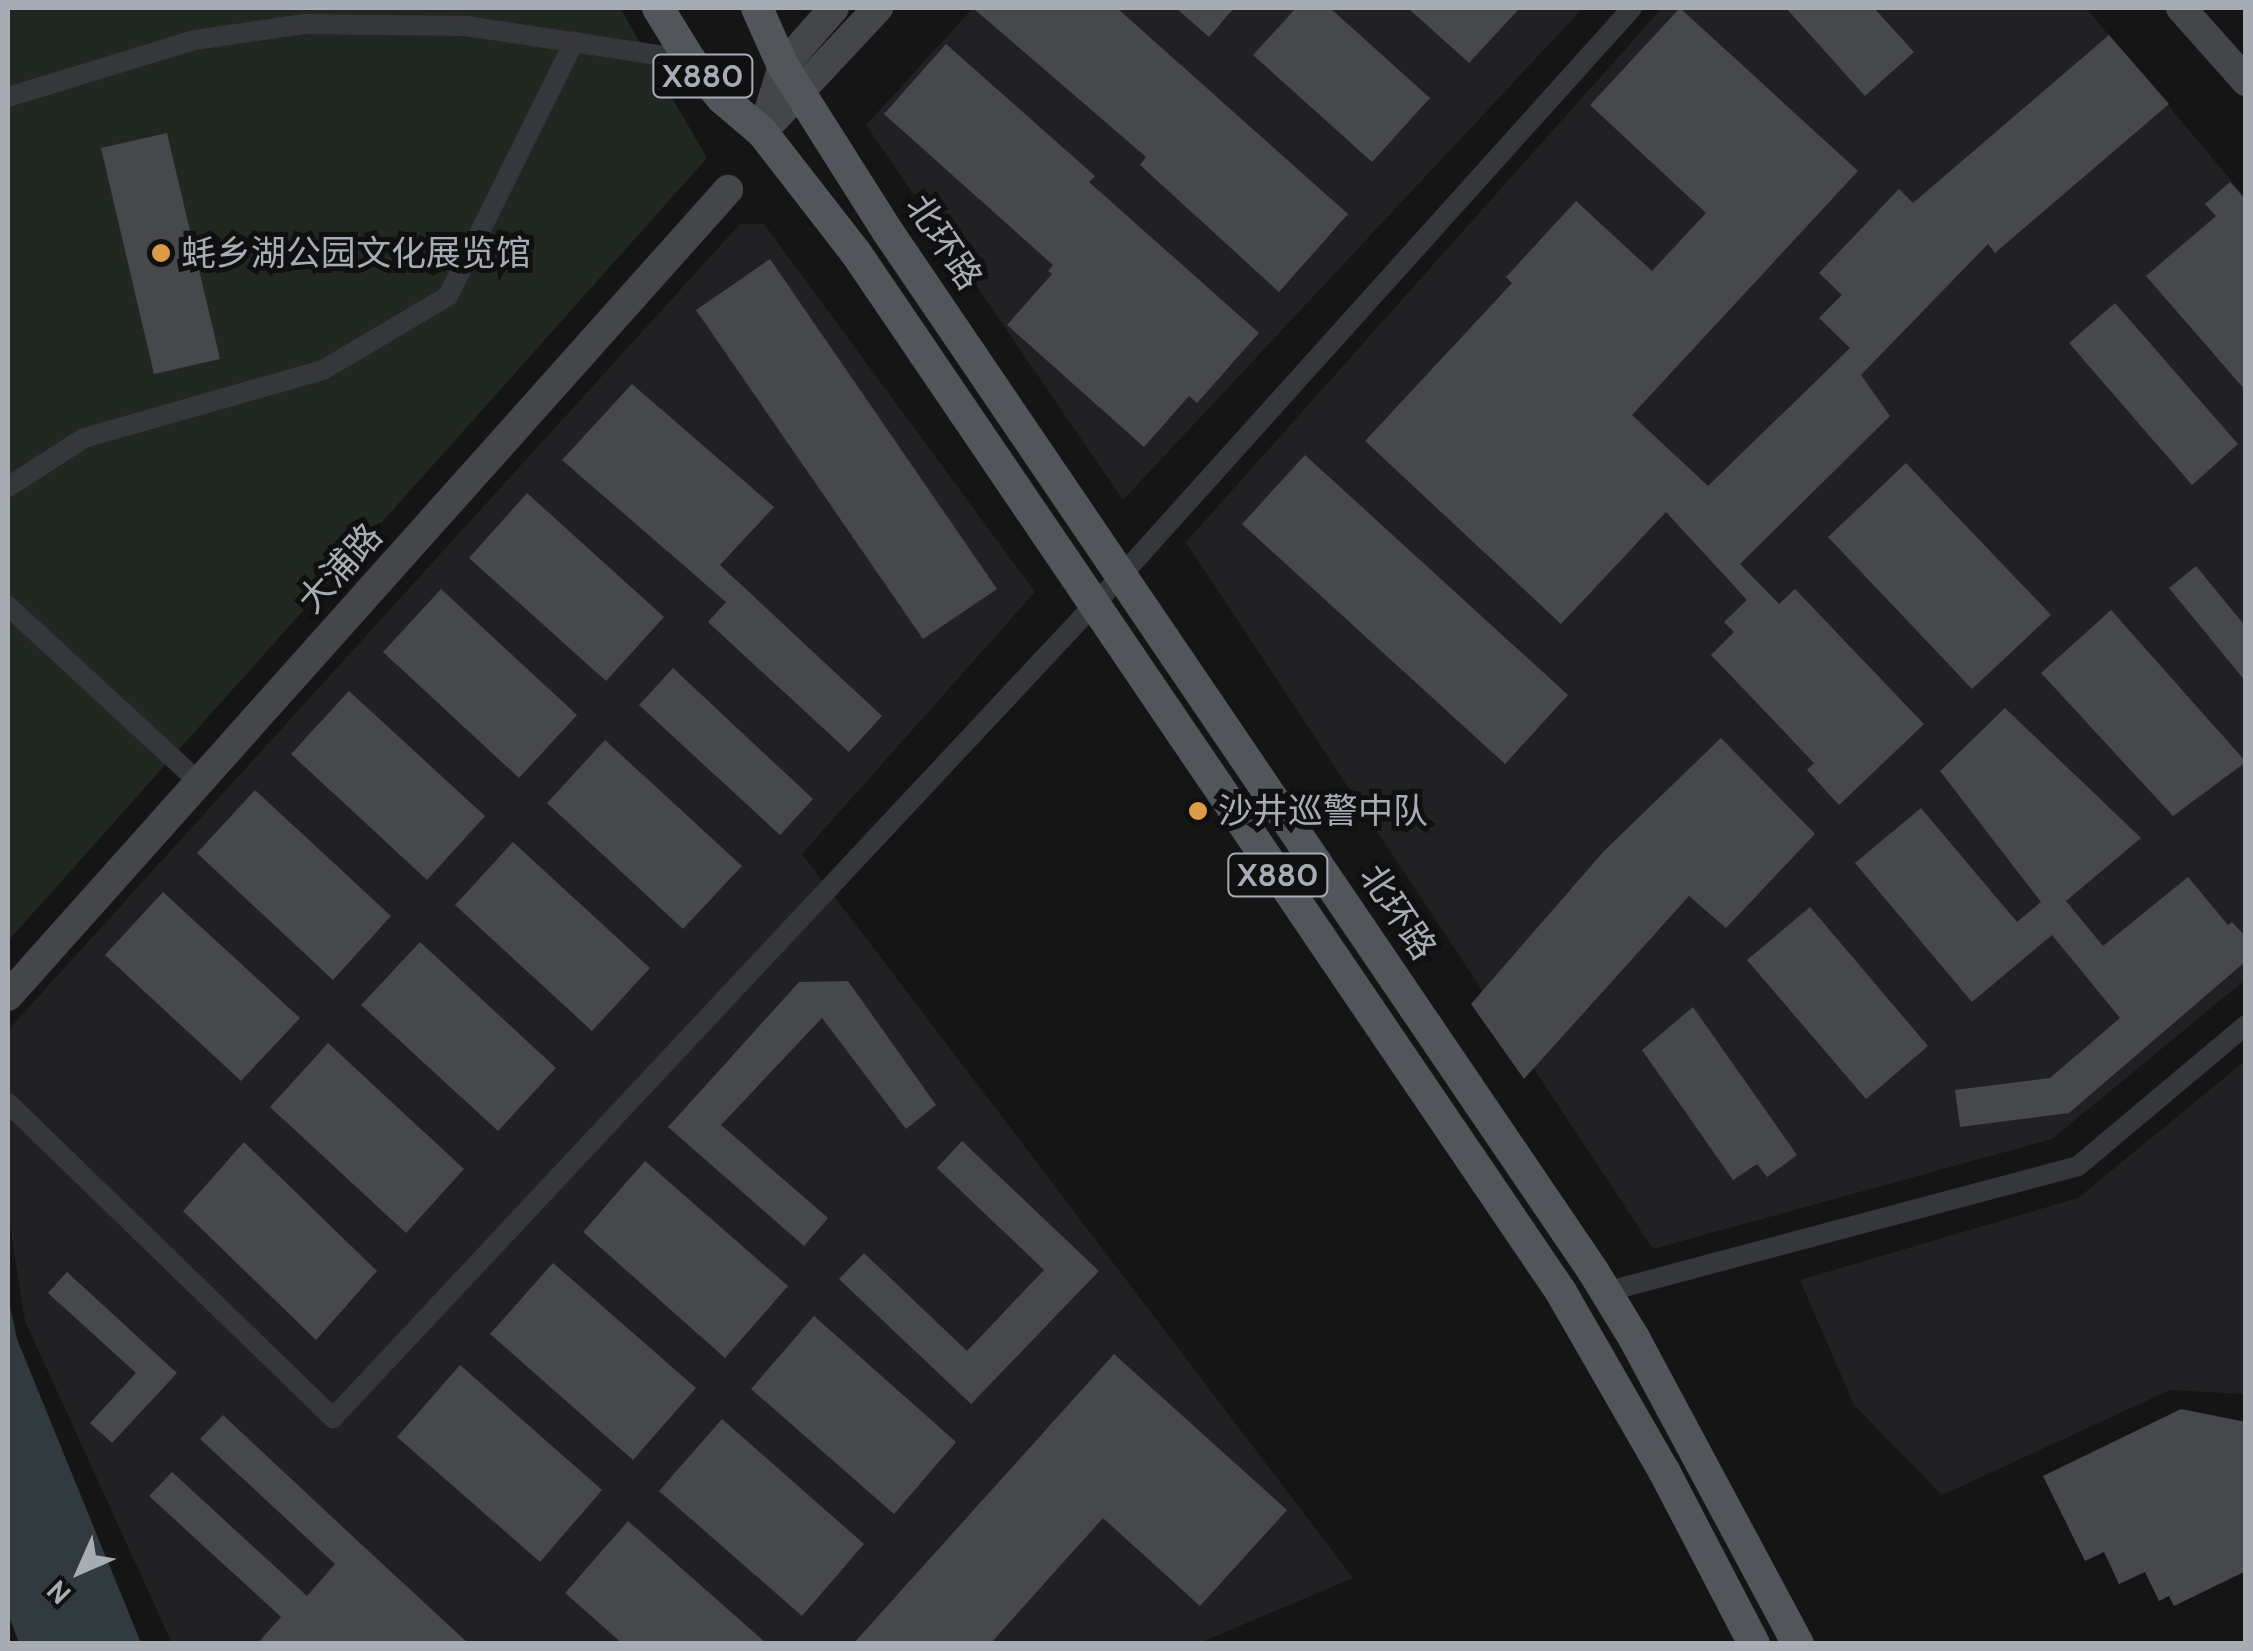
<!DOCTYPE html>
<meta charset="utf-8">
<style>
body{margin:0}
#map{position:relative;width:2253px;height:1651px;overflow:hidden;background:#151516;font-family:Cabin,"Noto Sans SC",sans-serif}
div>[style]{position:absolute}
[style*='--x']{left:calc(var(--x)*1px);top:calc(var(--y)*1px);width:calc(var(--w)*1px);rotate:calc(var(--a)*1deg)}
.built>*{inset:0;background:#212123}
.green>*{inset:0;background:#212822}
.water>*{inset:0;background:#313a3f}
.building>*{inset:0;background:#47484b}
.street>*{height:20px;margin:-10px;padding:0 10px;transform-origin:10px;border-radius:10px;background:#36373b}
.secondary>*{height:30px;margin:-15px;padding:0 15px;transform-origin:15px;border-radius:15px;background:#44464a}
.primary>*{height:32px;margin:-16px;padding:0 16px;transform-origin:16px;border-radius:16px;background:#525559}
.dots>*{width:28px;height:28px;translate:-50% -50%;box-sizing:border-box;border:5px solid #101011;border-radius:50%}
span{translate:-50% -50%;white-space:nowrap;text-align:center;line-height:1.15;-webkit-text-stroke:10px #101011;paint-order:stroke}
.shield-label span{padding:2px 8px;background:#101011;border:2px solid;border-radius:8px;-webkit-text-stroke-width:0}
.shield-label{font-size:32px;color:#a8adb5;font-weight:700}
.street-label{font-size:35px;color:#a8adb5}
.poi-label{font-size:35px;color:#a8adb5}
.left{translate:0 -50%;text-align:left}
.frame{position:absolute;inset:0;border:10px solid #a8adb5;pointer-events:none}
.north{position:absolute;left:30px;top:1521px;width:100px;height:100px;-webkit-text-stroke:8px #101011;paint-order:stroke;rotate:225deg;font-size:28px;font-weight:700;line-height:40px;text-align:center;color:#a8adb5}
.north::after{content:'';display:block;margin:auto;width:35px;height:45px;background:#a8adb5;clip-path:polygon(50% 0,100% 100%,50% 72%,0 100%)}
</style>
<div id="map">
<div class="built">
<div style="clip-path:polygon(973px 8px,1583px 8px,1123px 500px,866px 125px)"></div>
<div style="clip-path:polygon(1662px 8px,2086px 8px,2245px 197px,2245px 980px,2052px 1139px,1653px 1249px,1186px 542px)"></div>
<div style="clip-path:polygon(740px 224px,764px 224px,1035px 592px,802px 854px,1353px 1578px,1199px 1643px,172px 1643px,25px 1321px,8px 1213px,8px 1030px)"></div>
<div style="clip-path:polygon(2245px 1061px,2245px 1394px,2170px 1390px,1942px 1495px,1854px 1405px,1800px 1280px,2078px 1198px)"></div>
</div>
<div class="green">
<div style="clip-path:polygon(8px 8px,620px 8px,707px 158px,8px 941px)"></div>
</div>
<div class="water">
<div style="clip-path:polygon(8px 1298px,17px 1339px,141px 1643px,19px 1643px,8px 1614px)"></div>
</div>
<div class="building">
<div style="clip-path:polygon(973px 8px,1117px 8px,1348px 214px,1279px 292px,1140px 165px,1146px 157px)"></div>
<div style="clip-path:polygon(1176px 8px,1234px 8px,1209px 37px)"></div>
<div style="clip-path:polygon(1296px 8px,1330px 8px,1430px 98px,1372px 162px,1253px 55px)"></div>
<div style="clip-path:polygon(1408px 8px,1520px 8px,1469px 63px)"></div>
<div style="clip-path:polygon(1680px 8px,1858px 171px,1632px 415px,1708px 486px,1850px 348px,1819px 318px,1842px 295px,1819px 273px,1899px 189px,1913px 203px,2109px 35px,2169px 104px,1995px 253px,1988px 244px,1861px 375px,1890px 416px,1740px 564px,1779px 604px,1795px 589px,1924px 724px,1839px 805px,1807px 770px,1814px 763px,1711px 655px,1734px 632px,1724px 622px,1747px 600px,1666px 512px,1561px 624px,1365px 441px,1512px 283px,1506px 277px,1576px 201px,1652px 271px,1706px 213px,1590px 105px)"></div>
<div style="clip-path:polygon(1786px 8px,1874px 8px,1914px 52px,1865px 96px)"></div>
<div style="clip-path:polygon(946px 44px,1095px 176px,1089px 182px,1259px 333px,1197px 403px,1189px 396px,1144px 447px,1007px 325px,1052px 274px,1048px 271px,1053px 265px,884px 114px)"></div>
<div style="clip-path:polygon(167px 133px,220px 359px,154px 374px,101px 148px)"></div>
<div style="clip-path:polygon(2230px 182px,2246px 200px,2246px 391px,2146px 276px,2216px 216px,2205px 204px)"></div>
<div style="clip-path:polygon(770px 259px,997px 589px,923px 639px,696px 310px)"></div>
<div style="clip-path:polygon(2115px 303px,2238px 444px,2192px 485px,2069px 343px)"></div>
<div style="clip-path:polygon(632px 384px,774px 507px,720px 565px,882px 716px,849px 752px,708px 622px,726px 602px,562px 460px)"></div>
<div style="clip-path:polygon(1305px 455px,1568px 695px,1505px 764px,1242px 524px)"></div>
<div style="clip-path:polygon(1906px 463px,2051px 615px,1972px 689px,1828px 537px)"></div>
<div style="clip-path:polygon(527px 493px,664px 617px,606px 681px,469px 558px)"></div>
<div style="clip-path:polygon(2196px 566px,2246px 627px,2246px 682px,2169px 588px)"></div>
<div style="clip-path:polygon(441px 589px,577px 715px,519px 778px,383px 652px)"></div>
<div style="clip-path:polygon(2111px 610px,2246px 762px,2173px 816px,2041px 673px)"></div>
<div style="clip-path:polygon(673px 668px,813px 799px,780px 835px,639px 705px)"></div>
<div style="clip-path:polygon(349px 691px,485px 816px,427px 880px,291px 754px)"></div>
<div style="clip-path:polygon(2005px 708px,2141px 838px,2066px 901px,2103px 946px,2188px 877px,2228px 925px,2232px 922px,2246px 937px,2246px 961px,2069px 1113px,1960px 1127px,1955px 1090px,2050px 1078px,2120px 1018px,2052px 935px,1972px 1002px,1855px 863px,1921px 808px,2017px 922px,2041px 902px,1940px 771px)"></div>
<div style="clip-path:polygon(1721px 738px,1815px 834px,1726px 928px,1689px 896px,1524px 1079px,1471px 1004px,1604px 851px)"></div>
<div style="clip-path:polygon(605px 740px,742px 866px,683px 929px,547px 803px)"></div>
<div style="clip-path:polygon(255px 790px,391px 916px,333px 980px,197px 853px)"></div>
<div style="clip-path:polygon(513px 842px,650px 968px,592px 1031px,455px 905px)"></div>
<div style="clip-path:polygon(163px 892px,300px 1018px,241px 1081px,105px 955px)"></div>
<div style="clip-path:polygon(1810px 907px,1928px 1046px,1866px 1099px,1747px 960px)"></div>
<div style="clip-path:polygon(420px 942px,556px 1068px,498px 1131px,361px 1005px)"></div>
<div style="clip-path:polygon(848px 981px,936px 1105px,906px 1129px,822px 1018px,721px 1125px,828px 1218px,804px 1246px,668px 1127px,799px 982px)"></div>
<div style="clip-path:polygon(1693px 1007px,1797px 1155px,1767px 1177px,1757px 1164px,1733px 1180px,1642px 1050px)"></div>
<div style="clip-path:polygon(328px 1043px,464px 1169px,406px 1233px,270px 1107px)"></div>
<div style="clip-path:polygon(962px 1141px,1099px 1271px,971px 1404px,839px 1279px,864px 1253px,967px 1351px,1044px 1270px,937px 1168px)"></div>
<div style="clip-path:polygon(244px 1142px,377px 1271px,316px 1340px,183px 1211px)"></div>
<div style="clip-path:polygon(645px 1161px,788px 1286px,725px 1358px,583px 1232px)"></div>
<div style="clip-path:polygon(553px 1263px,696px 1388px,633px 1460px,490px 1334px)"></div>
<div style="clip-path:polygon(67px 1272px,177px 1373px,112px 1443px,90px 1423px,136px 1373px,48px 1293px)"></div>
<div style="clip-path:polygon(814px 1316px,956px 1442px,894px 1514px,751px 1389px)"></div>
<div style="clip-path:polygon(1114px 1354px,1287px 1510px,1200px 1606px,1103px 1518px,990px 1644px,853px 1644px)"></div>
<div style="clip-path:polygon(460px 1365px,602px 1490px,540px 1562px,397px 1437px)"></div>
<div style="clip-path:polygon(2181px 1409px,2246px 1422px,2246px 1571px,2174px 1606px,2169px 1596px,2159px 1601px,2145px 1572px,2119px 1584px,2104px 1552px,2085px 1561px,2043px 1476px)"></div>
<div style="clip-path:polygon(223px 1415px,334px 1519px,469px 1644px,257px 1644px,281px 1617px,149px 1496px,172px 1472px,307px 1596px,335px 1564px,200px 1439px)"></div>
<div style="clip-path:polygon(722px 1419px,864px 1544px,802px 1616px,659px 1491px)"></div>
<div style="clip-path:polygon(628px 1521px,767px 1644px,623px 1644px,565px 1593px)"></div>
</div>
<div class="street">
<div style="--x:8;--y:97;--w:195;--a:-17"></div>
<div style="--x:195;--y:40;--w:109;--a:-8.4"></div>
<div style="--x:303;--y:24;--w:163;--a:0.7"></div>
<div style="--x:466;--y:26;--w:227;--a:8.6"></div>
<div style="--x:8;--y:487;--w:90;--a:-32.8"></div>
<div style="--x:84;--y:438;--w:248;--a:-15.9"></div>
<div style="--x:323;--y:370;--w:145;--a:-30.6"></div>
<div style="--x:448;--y:296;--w:284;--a:-63.6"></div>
<div style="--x:8;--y:606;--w:260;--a:42.7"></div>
<div style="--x:8;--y:1103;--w:453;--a:44.1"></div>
<div style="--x:333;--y:1418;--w:1153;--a:-46.9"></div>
<div style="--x:1121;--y:576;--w:764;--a:-48.02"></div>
<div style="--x:1605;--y:1292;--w:489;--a:-14.9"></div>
<div style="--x:2078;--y:1166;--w:219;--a:-40"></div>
</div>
<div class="secondary">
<div style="--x:2181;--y:8;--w:98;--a:48.3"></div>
<div style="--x:763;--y:130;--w:67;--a:-72.6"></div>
<div style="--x:783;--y:66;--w:77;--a:-48.7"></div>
<div style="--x:762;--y:132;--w:170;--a:-46.9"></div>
<div style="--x:8;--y:996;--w:1081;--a:-48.23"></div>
</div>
<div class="primary">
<div style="--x:658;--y:8;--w:61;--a:58.4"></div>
<div style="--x:690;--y:60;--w:50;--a:49.9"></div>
<div style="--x:722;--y:98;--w:52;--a:40.4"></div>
<div style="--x:762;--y:132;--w:153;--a:52.2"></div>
<div style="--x:856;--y:253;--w:1256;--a:55.84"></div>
<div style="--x:1561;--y:1292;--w:207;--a:60.1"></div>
<div style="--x:1664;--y:1471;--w:195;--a:62.5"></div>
<div style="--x:757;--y:8;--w:64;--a:65.9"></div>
<div style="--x:783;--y:66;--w:196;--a:57.7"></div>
<div style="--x:888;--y:232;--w:1256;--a:55.84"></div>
<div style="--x:1593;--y:1271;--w:79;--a:58.5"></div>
<div style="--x:1634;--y:1338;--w:347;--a:61.8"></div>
</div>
<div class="dots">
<div style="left:161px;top:253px;background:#dc9b47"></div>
<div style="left:1198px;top:811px;background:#dc9b47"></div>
</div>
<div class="shield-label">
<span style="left:703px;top:76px">X880</span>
<span style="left:1278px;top:875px">X880</span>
</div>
<div class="street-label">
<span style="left:944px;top:242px;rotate:56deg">北环路</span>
<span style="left:340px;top:568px;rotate:-48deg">大浦路</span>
<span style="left:1398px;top:912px;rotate:56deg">北环路</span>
</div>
<div class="poi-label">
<span class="left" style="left:181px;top:253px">蚝乡湖公园文化展览馆</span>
<span class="left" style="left:1218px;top:811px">沙井巡警中队</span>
</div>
<div class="frame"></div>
<div class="north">N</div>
</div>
